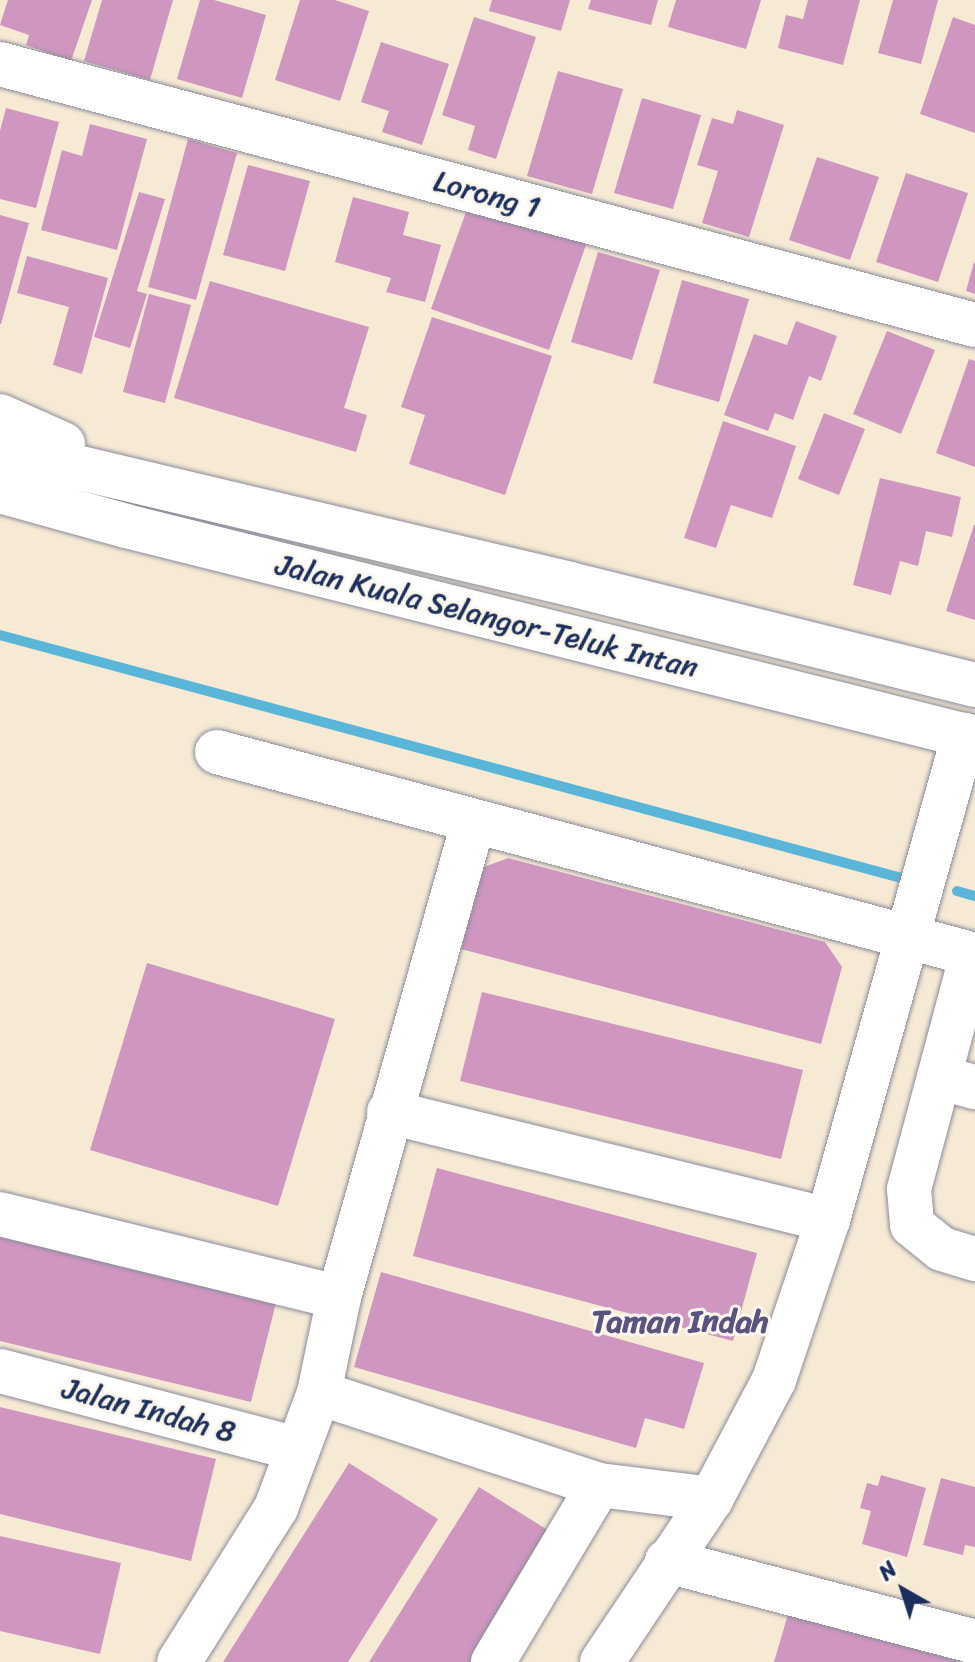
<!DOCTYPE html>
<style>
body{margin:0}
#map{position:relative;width:975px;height:1662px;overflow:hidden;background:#f7ead5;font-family:Sriracha,sans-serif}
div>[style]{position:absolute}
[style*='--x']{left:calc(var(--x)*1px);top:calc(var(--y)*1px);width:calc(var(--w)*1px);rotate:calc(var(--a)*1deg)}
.stream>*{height:10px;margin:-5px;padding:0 5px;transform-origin:5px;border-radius:5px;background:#5ab6d8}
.building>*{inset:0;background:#cf96c0}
.roads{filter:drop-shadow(0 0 2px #898c9a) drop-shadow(0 0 2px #898c9a)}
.minor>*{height:44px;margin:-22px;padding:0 22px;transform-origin:22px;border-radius:22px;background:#fff}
.highway>*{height:44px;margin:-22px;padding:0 22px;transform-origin:22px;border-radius:22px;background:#fff}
span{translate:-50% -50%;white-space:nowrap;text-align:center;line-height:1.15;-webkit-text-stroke:6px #fbf7ec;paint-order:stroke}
.street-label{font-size:30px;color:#1b2f5e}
.neighbourhood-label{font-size:32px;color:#5a5380;font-weight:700}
.north{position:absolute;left:863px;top:1550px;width:80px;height:80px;-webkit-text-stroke:6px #fbf7ec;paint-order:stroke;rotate:321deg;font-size:22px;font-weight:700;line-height:32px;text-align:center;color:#1b2f5e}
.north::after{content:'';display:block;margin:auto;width:28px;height:36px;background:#1b2f5e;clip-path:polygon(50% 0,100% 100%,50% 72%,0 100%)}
</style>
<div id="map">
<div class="stream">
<div style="--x:0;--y:635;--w:937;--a:15.09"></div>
<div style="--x:957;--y:891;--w:19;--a:16"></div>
</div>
<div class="building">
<div style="clip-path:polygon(8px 0,92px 0,71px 61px,26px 45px,29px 35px,0 25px)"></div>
<div style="clip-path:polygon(102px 0,173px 0,150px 80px,84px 61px)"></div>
<div style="clip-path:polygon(200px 0,214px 0,266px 15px,242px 98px,177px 79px)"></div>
<div style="clip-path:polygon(300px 0,335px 0,369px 11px,340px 101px,275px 80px)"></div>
<div style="clip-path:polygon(492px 0,570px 0,561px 31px,489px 11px)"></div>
<div style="clip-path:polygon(591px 0,658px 0,651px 25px,588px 9px)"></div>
<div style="clip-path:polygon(676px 0,761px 0,746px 49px,668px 27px)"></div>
<div style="clip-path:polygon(808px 0,860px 0,843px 65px,778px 48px,786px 15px,803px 19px)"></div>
<div style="clip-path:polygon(893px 0,938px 0,921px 64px,878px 53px)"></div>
<div style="clip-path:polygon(474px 17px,536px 37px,496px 159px,468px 150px,475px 126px,442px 115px)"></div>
<div style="clip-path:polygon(953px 17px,975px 25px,975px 133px,920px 114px)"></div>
<div style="clip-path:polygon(381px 42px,449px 64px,422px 145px,382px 132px,389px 111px,361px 102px)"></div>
<div style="clip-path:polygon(558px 71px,623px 89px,592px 194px,527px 176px)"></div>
<div style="clip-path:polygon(642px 98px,701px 115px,673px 209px,614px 193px)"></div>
<div style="clip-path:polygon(6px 108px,59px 122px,36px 208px,0 199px,0 131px)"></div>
<div style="clip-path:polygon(737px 110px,784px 125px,749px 237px,702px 223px,718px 171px,697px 165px,712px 118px,733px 124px)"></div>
<div style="clip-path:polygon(90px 124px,147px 139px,117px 250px,41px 230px,62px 150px,82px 156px)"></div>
<div style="clip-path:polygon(188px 139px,237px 153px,196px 300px,148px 287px)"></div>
<div style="clip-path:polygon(817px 157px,879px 177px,850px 260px,789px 240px)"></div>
<div style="clip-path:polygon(248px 165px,310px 181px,285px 271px,223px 255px)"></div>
<div style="clip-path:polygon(906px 173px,968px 193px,938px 282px,876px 262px)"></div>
<div style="clip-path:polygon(139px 192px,165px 199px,137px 291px,147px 294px,130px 348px,94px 337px)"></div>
<div style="clip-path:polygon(353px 197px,409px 212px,403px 235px,441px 245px,425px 302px,386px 292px,391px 278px,335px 262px)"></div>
<div style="clip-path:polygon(470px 201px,587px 242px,549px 350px,431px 309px)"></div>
<div style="clip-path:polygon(0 215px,29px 223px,1px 324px,0 324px)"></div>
<div style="clip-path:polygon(598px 252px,660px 270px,632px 360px,571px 342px)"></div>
<div style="clip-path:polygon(27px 256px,108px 278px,82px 374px,53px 365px,69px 307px,17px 293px)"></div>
<div style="clip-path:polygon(974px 262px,975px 263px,975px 294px,966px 291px)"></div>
<div style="clip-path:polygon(682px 280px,749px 299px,719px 402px,653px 383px)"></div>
<div style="clip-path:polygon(210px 281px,369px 327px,344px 408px,367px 415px,356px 452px,174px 398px)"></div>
<div style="clip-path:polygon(149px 294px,191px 305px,165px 403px,123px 392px)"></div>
<div style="clip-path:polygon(432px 317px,552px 356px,505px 495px,409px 464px,425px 415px,401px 407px)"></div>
<div style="clip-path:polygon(796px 321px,837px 336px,821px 381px,809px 376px,793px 420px,775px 413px,768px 431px,724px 415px,754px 334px,787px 345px)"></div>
<div style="clip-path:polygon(887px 331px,935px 350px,901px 434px,853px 414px)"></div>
<div style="clip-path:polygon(969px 359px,975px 361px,975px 467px,936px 453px)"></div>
<div style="clip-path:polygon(824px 413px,865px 429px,839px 495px,798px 479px)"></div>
<div style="clip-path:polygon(723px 421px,796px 446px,772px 518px,731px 505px,716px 548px,684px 538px)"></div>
<div style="clip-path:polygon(880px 478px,961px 497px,952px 537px,926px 531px,918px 566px,900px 561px,891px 595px,853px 585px)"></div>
<div style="clip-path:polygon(974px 525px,975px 525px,975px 620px,946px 611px)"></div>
<div style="clip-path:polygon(508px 858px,825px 942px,842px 967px,821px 1044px,461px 949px,484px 867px)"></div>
<div style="clip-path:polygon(147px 963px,335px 1019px,278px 1206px,90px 1150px)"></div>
<div style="clip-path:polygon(482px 992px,803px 1070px,781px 1159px,460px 1081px)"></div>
<div style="clip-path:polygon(437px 1168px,757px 1253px,733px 1341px,413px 1256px)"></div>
<div style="clip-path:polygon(0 1228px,278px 1295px,251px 1402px,0 1341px)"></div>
<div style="clip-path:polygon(381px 1272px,704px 1363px,684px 1429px,645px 1418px,636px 1448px,354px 1367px)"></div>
<div style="clip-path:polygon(0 1407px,216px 1459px,191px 1561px,0 1514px)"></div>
<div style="clip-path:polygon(349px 1463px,438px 1519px,348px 1662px,223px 1662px)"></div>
<div style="clip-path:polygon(881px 1475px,926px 1488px,907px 1557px,862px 1544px,871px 1511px,860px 1508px,867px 1483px,878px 1486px)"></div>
<div style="clip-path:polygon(941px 1478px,975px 1487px,975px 1547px,965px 1545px,963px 1555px,923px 1545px)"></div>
<div style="clip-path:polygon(479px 1487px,554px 1534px,473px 1662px,369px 1662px)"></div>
<div style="clip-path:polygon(0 1536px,121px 1563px,100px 1654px,0 1631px)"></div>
<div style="clip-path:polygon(789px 1611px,969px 1662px,774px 1662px)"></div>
</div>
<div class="roads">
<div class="minor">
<div style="--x:0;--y:64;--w:1009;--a:14.99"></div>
<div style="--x:217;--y:752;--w:785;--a:14.99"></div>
<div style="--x:972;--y:954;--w:243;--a:105"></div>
<div style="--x:909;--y:1189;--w:36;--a:85"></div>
<div style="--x:912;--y:1225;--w:38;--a:39"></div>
<div style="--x:942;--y:1249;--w:34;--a:17"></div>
<div style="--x:939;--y:1077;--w:37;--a:16"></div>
<div style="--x:389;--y:1112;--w:452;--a:13.8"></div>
<div style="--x:0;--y:1214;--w:349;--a:13.8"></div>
<div style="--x:0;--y:1371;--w:307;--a:14.7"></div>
<div style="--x:319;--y:1393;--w:295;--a:18.2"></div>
<div style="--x:599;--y:1485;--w:113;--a:7.1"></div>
<div style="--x:667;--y:1561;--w:318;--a:14.7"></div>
<div style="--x:179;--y:1662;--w:182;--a:-57.8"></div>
<div style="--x:276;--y:1508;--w:123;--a:-69.5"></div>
<div style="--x:319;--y:1393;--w:98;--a:-78.2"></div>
<div style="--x:339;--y:1297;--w:494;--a:-74.2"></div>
<div style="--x:493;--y:1662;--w:206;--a:-59.1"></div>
<div style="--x:602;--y:1662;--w:196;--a:-56.2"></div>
<div style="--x:711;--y:1499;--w:135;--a:-62.1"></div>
<div style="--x:774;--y:1380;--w:169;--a:-71.4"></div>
<div style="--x:828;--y:1220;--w:504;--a:-74.34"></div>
</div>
<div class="highway">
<div style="--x:0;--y:416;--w:69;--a:24"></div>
<div style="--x:0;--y:449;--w:586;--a:13.32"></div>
<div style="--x:570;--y:584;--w:417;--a:14"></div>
<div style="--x:0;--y:491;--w:131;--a:15.5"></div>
<div style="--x:126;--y:526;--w:875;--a:14.02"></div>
</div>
</div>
<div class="street-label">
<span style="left:487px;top:194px;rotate:15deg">Lorong 1</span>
<span style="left:487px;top:616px;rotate:14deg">Jalan Kuala Selangor-Teluk Intan</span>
<span style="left:149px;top:1410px;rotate:15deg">Jalan Indah 8</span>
</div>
<div class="neighbourhood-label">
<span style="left:680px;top:1322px">Taman Indah</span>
</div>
<div class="north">N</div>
</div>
